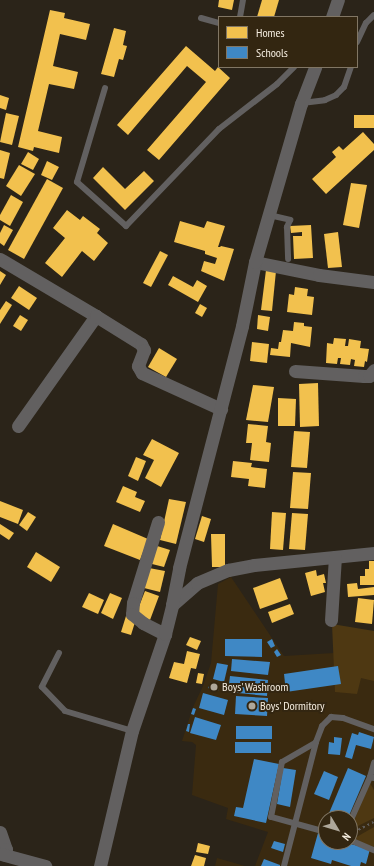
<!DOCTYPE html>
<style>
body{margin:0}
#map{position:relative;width:374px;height:866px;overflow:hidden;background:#2b2419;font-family:"PT Sans Narrow",sans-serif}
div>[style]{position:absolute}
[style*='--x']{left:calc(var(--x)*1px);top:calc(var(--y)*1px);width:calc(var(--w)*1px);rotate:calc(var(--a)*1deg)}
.built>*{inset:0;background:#3a2a10}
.green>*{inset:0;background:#4e3812}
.homes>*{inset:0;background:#f2c14e}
.schools>*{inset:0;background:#3f88c5}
.path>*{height:2px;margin-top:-1px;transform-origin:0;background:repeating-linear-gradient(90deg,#5e5b58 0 2px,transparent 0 5px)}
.lane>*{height:6px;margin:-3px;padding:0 3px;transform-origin:3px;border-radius:3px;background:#626060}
.street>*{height:13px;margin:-6.5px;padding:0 6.5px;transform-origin:6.5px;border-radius:6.5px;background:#626060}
.dots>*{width:11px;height:11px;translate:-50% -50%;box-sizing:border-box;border:2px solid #332611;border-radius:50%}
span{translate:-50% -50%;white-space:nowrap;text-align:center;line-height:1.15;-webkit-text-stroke:4px #332611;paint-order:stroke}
.poi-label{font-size:12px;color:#f5ede0}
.left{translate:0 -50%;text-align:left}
.legend{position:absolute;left:218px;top:16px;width:140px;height:52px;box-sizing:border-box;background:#332611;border:1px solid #817664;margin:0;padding:5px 7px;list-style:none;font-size:12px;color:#f5ede0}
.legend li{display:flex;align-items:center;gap:8px;height:20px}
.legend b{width:20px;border:1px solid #817664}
.north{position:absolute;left:318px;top:810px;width:40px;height:40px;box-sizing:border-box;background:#332611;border:1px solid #817664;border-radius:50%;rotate:128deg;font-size:11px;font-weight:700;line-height:16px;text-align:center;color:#f5ede0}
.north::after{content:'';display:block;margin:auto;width:14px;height:18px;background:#aea79a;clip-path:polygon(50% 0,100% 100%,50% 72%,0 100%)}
</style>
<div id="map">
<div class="built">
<div style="clip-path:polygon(evenodd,231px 577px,284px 656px,334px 653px,374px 631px,374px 866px,255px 866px,268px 832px,226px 819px,228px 808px,192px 795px,196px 745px,192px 742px,182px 741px,193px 707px,203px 686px,211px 663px,218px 584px,231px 577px,326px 818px,350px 818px,350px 842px,326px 842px,326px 818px)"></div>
<div style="clip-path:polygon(217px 858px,245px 866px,215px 866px)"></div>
</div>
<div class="green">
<div style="clip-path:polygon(332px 624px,374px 631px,374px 681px,361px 678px,357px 694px,335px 692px)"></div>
<div style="clip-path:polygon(370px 783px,374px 790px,374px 818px,350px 830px)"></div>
<div style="clip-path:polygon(374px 827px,374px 847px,353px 839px)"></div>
</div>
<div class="homes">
<div style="clip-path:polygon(219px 0,234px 0,232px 10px,218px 7px)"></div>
<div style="clip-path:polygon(262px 0,279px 0,274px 17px,257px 17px)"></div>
<div style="clip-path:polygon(50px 10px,65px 13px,64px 18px,90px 24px,86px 40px,60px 34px,53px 66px,78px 72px,74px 89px,49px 84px,38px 131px,62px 137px,59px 153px,34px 147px,33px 151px,18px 147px)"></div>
<div style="clip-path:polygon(114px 28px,126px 31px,123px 45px,127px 46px,123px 60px,119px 59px,114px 77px,101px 74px)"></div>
<div style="clip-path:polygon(186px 46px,215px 71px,218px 67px,230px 78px,159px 160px,147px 150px,206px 82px,187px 66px,128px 135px,117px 125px)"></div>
<div style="clip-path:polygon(0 95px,9px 98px,6px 110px,0 108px)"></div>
<div style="clip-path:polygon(6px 113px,19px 116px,12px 145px,0 142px)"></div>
<div style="clip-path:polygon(354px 115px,374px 115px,374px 128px,354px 128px)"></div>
<div style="clip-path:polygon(363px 132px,374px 144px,374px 150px,326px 194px,312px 179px,336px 157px,332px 152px,339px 146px,343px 150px)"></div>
<div style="clip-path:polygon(0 150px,10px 153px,4px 179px,0 178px)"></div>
<div style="clip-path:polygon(28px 152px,39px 159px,33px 170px,21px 164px)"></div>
<div style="clip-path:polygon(47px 161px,59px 167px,52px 180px,41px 175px)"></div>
<div style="clip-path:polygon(19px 165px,35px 174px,21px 196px,6px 186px)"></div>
<div style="clip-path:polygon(103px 167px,125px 189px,144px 171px,154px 181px,125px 210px,93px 178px)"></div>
<div style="clip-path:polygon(47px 179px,63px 188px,24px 259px,8px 250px)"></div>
<div style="clip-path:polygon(351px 183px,367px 185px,359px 228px,343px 225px)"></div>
<div style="clip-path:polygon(11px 195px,23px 202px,10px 226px,0 220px,0 215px)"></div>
<div style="clip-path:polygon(67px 210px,80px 220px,83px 216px,100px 229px,97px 233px,108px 243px,94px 261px,82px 251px,62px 277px,45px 263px,65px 238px,53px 228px)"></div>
<div style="clip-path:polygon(180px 221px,204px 228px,207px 221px,225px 226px,218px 247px,220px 247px,221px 246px,234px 249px,224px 281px,201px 271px,204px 261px,215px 264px,217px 258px,205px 254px,205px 251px,174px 242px)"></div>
<div style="clip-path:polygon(4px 225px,13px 230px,4px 246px,0 243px,0 233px)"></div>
<div style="clip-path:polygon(311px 225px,313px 258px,294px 259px,293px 236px,302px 236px,302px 232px,291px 233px,290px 226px)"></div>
<div style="clip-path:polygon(338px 232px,342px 267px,328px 268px,324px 234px)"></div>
<div style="clip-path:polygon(160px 251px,168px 255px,151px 287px,143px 283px)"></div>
<div style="clip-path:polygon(266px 270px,276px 271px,272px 311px,261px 310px)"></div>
<div style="clip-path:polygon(0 271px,6px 275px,0 285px)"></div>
<div style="clip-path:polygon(173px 276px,193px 287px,197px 280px,207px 286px,198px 302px,168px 285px)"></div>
<div style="clip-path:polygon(19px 286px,37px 298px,29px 310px,11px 298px)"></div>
<div style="clip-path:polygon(295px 287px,308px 289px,307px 296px,314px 297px,312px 315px,287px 312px,289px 294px,294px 295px)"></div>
<div style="clip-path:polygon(6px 301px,12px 305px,0 324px,0 310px)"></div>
<div style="clip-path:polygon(200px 304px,207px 308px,202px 317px,195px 313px)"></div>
<div style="clip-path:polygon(20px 315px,28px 320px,21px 331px,13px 326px)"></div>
<div style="clip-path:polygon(258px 315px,270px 317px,268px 331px,257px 329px)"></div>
<div style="clip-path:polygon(294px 322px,304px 323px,304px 326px,312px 327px,310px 347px,291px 343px,290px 357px,270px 355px,271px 348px,278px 349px,279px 342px,281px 342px,283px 330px,293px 331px)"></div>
<div style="clip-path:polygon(334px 338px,346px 339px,345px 346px,348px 346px,349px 339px,361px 341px,360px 348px,369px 349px,367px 362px,365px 361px,364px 367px,354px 366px,355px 360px,351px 359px,350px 365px,340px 364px,341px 358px,338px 358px,337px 364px,326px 363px,327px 343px,333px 344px)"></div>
<div style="clip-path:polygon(252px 342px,269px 344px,267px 363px,250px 361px)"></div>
<div style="clip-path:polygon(159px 348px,177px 359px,166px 377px,148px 367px)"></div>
<div style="clip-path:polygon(318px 383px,319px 426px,300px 427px,299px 384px)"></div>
<div style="clip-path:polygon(253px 385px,274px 387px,268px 422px,246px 420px)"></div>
<div style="clip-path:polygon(278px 398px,296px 399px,295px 426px,278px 426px)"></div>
<div style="clip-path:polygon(248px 424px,268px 426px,266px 442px,271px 443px,269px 462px,250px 460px,252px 443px,246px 443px)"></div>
<div style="clip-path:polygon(294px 431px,310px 432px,307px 468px,291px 467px)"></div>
<div style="clip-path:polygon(152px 439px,179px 453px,161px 487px,145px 478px,154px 460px,143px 455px)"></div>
<div style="clip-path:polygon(136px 457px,146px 461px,138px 481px,128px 476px)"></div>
<div style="clip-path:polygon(233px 461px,252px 463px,251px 467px,267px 469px,265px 488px,248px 486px,249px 479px,231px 477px)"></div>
<div style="clip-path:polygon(293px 472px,311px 473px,308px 509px,290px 508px)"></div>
<div style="clip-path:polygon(123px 486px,137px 492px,135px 497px,145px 501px,140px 512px,116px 502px)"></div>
<div style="clip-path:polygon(169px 499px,186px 502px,176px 544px,160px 540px)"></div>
<div style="clip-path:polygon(0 501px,23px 510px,18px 524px,0 517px)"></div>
<div style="clip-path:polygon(28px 512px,36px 517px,27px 531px,19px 525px)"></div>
<div style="clip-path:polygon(272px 512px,286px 513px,283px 550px,270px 549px)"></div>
<div style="clip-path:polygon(292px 513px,308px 514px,305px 550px,289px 549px)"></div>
<div style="clip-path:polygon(202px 516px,211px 519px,204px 542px,195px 539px)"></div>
<div style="clip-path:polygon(0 524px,14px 533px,9px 540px,0 534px)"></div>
<div style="clip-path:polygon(113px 524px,148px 539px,140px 560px,104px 546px)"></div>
<div style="clip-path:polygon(211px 534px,225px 534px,225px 567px,212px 567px)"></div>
<div style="clip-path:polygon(154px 545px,170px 550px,164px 567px,148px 563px)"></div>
<div style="clip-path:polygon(36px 552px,60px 567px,51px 582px,27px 567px)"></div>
<div style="clip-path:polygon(369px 561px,374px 561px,374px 585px,360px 585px,360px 576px,365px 576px,365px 569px,369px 569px)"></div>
<div style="clip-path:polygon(149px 568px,165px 571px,160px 592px,144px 588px)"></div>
<div style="clip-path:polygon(316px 570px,317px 576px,324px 574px,326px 583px,323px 583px,325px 592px,311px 596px,305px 573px)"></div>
<div style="clip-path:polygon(280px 578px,288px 599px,260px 609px,253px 588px)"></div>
<div style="clip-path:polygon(357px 583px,358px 589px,374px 587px,374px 595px,348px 597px,347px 584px)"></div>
<div style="clip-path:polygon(145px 591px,159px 596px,150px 620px,136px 614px)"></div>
<div style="clip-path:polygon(89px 593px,104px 600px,98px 614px,82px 607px)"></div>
<div style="clip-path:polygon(110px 593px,122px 598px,113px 619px,101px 613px)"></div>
<div style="clip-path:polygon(358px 598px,374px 600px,372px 624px,355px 622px)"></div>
<div style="clip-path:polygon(290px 604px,294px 614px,272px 623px,268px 612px)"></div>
<div style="clip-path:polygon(126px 616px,136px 619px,131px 635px,121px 632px)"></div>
<div style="clip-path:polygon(190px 637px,201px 641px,197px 650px,186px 645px)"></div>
<div style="clip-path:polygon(187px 651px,200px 654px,196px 669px,191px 668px,187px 683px,169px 678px,174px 662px,184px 664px)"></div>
<div style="clip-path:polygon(198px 673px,204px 674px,202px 684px,196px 683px)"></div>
<div style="clip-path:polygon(198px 843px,210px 846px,208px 854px,196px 852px)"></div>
<div style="clip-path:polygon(195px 855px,206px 858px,204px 866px,191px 866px)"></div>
</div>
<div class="schools">
<div style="clip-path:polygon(225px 639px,262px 639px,262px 657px,225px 656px)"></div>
<div style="clip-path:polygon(272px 639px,275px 646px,271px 648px,267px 642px)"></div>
<div style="clip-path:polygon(277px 649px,281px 655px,277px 657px,274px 652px)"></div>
<div style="clip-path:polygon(232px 659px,270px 662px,268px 675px,231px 671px)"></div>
<div style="clip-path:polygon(217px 663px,228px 665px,224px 682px,213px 679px)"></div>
<div style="clip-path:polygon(338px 666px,341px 684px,286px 692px,284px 674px)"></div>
<div style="clip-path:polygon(230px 676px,268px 680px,267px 696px,228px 692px)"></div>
<div style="clip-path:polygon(210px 684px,219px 687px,218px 691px,208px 688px)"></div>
<div style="clip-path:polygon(203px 693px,228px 700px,224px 715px,199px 708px)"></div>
<div style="clip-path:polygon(236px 696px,268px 698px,267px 716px,235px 714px)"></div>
<div style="clip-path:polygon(193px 708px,196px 709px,194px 715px,191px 714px)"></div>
<div style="clip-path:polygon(195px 717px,221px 725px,216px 740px,190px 733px)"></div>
<div style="clip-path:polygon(188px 724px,190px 724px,189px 732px,186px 731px)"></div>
<div style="clip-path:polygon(236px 726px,272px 726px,272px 739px,236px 739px)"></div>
<div style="clip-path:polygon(359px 732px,374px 737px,371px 749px,356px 745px,352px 759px,345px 757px,352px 733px,358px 735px)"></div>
<div style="clip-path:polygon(334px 737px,342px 738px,340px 755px,328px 754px,329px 742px,334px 743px)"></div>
<div style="clip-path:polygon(235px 742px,271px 742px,271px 753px,235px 753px)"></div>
<div style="clip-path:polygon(254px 759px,279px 764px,266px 823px,234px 816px,236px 807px,243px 808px)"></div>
<div style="clip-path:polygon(283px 768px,296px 770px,290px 807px,277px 804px)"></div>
<div style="clip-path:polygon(348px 768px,366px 776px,348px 818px,327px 818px)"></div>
<div style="clip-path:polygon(324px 771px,338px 777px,329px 800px,314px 794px)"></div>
<div style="clip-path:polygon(318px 833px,326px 836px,326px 842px,343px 842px,370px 849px,366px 864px,361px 862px,360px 866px,351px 866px,332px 860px,331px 864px,311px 858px)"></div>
<div style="clip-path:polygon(274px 841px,285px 844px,283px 852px,271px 848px)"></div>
<div style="clip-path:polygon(264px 859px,280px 865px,280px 866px,261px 866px)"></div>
</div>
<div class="path">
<div style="--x:354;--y:832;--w:22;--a:-27"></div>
</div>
<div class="lane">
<div style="--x:240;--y:17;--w:17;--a:-80"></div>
<div style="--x:201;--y:18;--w:19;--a:16"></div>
<div style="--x:357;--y:42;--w:21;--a:-65"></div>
<div style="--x:366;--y:23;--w:11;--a:-45"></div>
<div style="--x:105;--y:88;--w:98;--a:106.6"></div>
<div style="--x:77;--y:182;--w:66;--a:41.9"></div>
<div style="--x:126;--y:226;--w:134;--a:-46.2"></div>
<div style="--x:219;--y:129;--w:73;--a:-37.8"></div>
<div style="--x:277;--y:84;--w:24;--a:-45"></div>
<div style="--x:302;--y:103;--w:23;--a:-7"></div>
<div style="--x:325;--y:100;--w:12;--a:-24"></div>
<div style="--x:336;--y:95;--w:11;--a:-45"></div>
<div style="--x:344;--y:87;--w:21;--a:-71"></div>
<div style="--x:269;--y:215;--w:22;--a:13"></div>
<div style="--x:290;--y:220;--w:8;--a:113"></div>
<div style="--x:287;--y:227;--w:32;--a:88"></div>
<div style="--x:59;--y:653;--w:38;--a:117"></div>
<div style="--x:42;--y:687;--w:33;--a:46"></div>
<div style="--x:65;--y:711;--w:70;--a:16.6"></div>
<div style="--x:370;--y:777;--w:15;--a:-74"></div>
<div style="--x:350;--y:822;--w:49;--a:-66"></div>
<div style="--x:370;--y:777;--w:4;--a:14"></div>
<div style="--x:326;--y:832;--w:57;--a:-164.7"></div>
<div style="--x:271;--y:817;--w:56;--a:-78.7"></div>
<div style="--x:282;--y:762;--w:39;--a:-30"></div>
<div style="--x:316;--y:742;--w:17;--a:-69"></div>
<div style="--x:322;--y:726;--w:13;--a:-45"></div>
<div style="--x:331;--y:717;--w:12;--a:5"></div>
<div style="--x:343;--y:718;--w:33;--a:20"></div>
<div style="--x:350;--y:840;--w:26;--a:23"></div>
<div style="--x:284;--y:866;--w:128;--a:-75.5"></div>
</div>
<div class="street">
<div style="--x:332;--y:17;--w:18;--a:-71"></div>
<div style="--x:0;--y:259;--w:112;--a:30.7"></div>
<div style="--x:255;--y:262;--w:65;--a:11.5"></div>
<div style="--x:319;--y:275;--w:55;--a:7.3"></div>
<div style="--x:295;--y:371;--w:69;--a:4.1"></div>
<div style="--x:364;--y:376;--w:5;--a:0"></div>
<div style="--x:369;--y:376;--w:8;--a:-50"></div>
<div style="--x:18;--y:426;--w:135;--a:-54.7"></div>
<div style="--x:96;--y:316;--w:53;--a:31.9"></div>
<div style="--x:141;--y:344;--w:7;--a:63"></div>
<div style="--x:144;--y:350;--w:17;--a:111"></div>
<div style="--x:138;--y:366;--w:8;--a:60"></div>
<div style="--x:142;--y:373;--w:87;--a:24.5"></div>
<div style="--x:158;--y:522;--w:85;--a:107.2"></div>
<div style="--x:133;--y:603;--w:11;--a:95"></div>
<div style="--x:132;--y:614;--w:14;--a:39"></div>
<div style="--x:143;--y:623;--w:25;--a:27"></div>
<div style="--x:172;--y:605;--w:33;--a:-41"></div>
<div style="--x:197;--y:583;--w:34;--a:-23"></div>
<div style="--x:228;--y:570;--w:26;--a:-11"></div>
<div style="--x:254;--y:565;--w:121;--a:-5.7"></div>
<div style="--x:331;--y:620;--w:63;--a:-86.4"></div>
<div style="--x:0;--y:832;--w:18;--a:71"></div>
<div style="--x:6;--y:849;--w:6;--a:99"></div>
<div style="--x:1;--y:854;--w:46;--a:15.3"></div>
<div style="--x:100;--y:866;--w:139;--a:-76.7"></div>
<div style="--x:132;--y:731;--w:102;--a:-71.2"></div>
<div style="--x:165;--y:634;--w:30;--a:-76"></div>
<div style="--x:172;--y:605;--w:38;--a:-79"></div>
<div style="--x:179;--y:568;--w:250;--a:-75.4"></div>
<div style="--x:242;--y:326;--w:65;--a:-78.5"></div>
<div style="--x:255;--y:262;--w:165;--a:-73.8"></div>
<div style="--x:301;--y:104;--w:40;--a:-69"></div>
</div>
<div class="dots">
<div style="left:214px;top:687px;background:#aea79a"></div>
<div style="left:252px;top:706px;background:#aea79a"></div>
</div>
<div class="poi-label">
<span class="left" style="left:222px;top:687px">Boys' Washroom</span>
<span class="left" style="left:260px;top:706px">Boys' Dormitory</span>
</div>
<ul class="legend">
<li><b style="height:11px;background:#f2c14e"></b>Homes</li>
<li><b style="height:11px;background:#3f88c5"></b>Schools</li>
</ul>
<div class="north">N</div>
</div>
